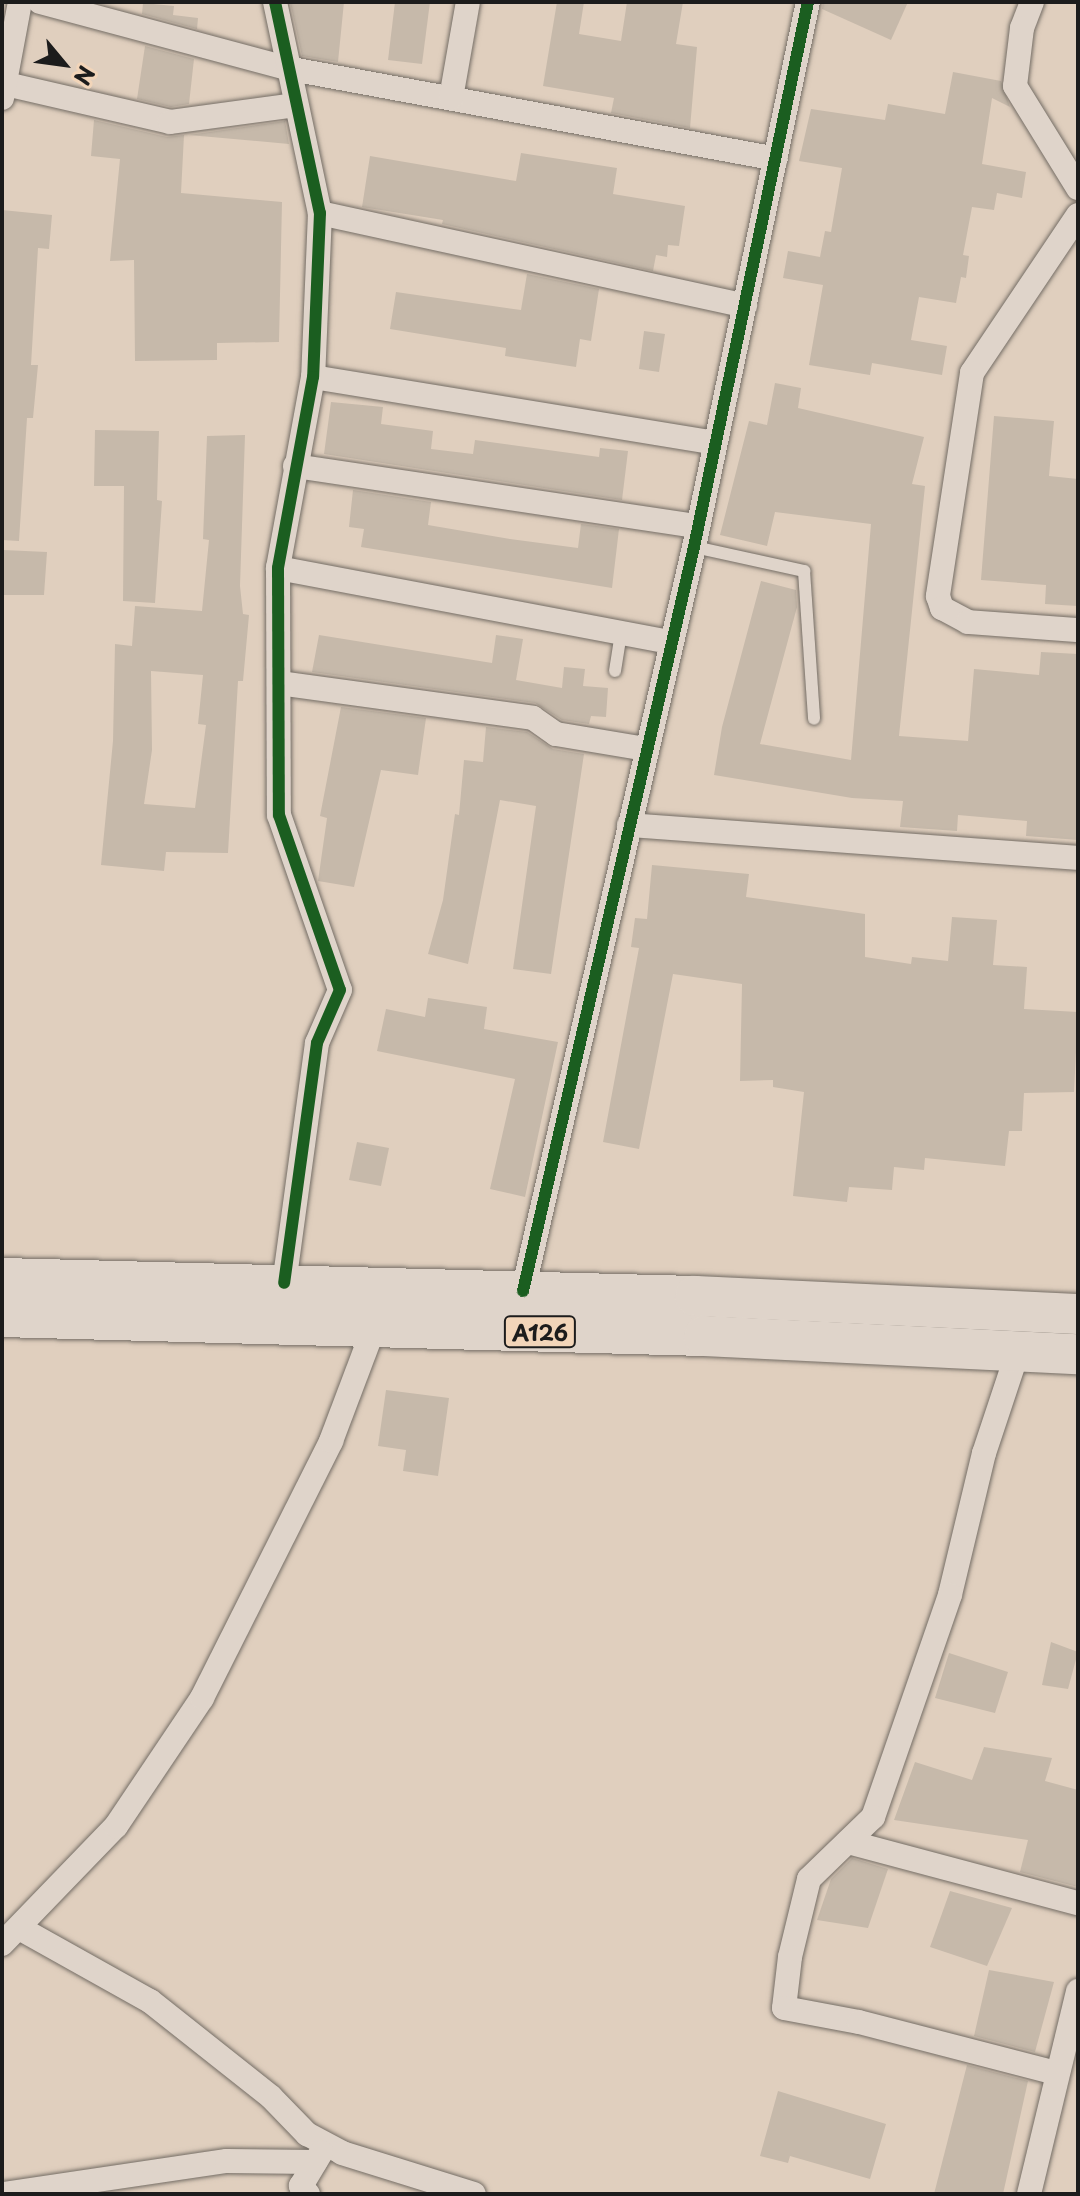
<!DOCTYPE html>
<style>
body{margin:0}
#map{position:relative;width:1080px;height:2196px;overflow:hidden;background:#e0cfbe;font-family:"Playpen Sans",sans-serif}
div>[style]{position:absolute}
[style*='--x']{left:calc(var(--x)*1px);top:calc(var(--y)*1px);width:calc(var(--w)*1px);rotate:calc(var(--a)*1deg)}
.building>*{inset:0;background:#c6b9aa}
.roads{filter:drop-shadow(0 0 2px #746d65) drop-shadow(0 0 2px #746d65)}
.service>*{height:12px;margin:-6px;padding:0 6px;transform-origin:6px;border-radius:6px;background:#dfd4ca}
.minor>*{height:24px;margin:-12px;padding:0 12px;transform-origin:12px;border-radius:12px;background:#dfd4ca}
.trunk>*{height:40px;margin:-20px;padding:0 20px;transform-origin:20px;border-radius:20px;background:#dfd4ca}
.cycleway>*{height:12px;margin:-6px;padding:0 6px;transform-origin:6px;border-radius:6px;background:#1b5e20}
span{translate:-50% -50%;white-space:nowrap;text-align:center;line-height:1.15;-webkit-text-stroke:6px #f2d5b9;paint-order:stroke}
.shield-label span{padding:2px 6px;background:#f2d5b9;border:2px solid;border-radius:6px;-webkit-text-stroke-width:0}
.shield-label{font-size:22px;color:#1c1c1c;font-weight:700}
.frame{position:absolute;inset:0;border:4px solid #1c1c1c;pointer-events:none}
.north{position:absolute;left:24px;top:24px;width:80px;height:80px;-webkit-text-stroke:6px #f2d5b9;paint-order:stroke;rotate:119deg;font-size:22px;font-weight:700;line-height:32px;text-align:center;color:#1c1c1c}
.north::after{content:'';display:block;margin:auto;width:28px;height:36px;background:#1c1c1c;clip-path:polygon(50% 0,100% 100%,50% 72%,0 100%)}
</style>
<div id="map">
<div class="building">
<div style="clip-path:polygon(290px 2px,344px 2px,338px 62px,302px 56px)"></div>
<div style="clip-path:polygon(395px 2px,430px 2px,422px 64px,388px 60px)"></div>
<div style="clip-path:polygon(557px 2px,584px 2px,579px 34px,621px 41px,627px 2px,683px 2px,676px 44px,697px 47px,690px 128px,611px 113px,614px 98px,543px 86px)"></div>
<div style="clip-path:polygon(823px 2px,908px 2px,891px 40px,822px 9px)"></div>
<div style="clip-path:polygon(143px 3px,174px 6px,173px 15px,198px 18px,197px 29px,142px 14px)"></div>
<div style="clip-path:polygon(145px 46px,194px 59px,189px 104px,171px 107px,137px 99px)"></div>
<div style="clip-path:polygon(953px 72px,1001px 81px,1010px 107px,992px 98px,982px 164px,1026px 172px,1022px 198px,997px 193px,994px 210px,972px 207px,963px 255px,969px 256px,966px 278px,961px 277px,956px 303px,919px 297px,911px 340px,947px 346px,942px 375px,872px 363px,870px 375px,809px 365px,823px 285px,783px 278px,788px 251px,820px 257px,825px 231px,831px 232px,842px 168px,799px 161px,811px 109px,885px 120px,888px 104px,945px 114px)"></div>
<div style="clip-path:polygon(94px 120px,167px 137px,184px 135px,181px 193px,282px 202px,279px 342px,217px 343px,217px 360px,135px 361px,134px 260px,110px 261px,120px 159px,91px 156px)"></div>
<div style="clip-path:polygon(285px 121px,289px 144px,189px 135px)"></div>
<div style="clip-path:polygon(521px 153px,617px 168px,613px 194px,685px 206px,679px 246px,668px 245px,667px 257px,656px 255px,653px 271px,442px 224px,443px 220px,362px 207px,370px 156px,516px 181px)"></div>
<div style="clip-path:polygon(2px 210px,52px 215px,49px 249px,38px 248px,31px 365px,38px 365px,33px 418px,27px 418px,19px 541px,2px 540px)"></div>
<div style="clip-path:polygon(527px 274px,599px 289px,591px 341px,580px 339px,576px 367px,505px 356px,506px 348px,390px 329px,396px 292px,521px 310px)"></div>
<div style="clip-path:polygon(644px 331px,665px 334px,659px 372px,639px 369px)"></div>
<div style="clip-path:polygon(775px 383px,801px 388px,798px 408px,924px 437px,912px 484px,925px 486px,899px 736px,968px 741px,974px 669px,1039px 675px,1041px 652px,1078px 654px,1078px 840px,1026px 836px,1027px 821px,958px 815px,957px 831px,900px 827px,903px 801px,852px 798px,714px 775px,722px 727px,761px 581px,796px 590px,797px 607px,760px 744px,851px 760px,871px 524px,775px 512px,767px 546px,720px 535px,749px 421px,767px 425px)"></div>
<div style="clip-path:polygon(331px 402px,383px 407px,381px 424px,433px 431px,431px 449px,473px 454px,475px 440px,599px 457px,600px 448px,628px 451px,622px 500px,324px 454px)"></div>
<div style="clip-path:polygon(994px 416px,1054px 421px,1049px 476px,1078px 479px,1078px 606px,1045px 604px,1046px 585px,981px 580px)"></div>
<div style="clip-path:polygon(95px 430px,159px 431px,157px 500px,162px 501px,155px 603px,123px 601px,124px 486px,94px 486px)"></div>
<div style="clip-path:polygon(evenodd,245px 435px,240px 586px,243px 614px,249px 615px,243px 681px,238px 681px,228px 853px,166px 852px,164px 871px,101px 865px,113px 741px,115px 644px,132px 646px,135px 606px,202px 611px,209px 540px,203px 539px,207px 436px,245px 435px,151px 671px,203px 675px,198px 724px,206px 725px,195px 808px,144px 804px,152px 750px,151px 671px)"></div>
<div style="clip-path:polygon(353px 490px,431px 502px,428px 525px,510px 539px,578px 548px,581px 524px,619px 529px,612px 588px,361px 547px,364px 529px,349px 527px)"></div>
<div style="clip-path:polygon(3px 550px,47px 552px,44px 595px,3px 595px)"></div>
<div style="clip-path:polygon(319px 635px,492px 663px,496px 635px,523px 639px,516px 680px,562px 688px,564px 667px,585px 669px,583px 686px,608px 688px,606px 717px,591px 716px,589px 724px,562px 720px,535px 703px,312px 672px)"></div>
<div style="clip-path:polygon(341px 707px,426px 718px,418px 775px,381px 770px,354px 887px,318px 881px,327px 818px,320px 816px)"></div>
<div style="clip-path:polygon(486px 727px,527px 732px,553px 749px,584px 754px,551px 974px,513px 969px,536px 806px,500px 800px,468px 964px,428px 954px,443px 900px,455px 814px,459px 815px,464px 760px,483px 762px)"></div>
<div style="clip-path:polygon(652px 865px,749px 874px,746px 897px,865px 914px,865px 957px,911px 964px,912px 957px,948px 961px,952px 917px,997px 920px,993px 965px,1027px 967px,1024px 1009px,1078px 1012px,1074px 1092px,1024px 1093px,1022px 1131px,1009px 1131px,1005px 1166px,925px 1158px,924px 1170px,894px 1167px,892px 1190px,849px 1187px,847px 1202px,793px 1196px,804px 1092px,773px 1087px,773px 1080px,740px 1081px,742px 984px,673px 974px,639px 1149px,603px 1142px,639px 948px,631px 947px,635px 918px,647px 919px)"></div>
<div style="clip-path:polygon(428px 998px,487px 1007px,484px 1029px,558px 1042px,525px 1197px,490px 1189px,515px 1079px,377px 1051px,386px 1009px,425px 1017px)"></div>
<div style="clip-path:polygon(357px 1142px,389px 1148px,381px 1186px,349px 1180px)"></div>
<div style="clip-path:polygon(386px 1390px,449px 1398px,438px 1476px,403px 1471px,406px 1450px,378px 1446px)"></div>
<div style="clip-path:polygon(1051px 1642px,1078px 1652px,1068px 1689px,1042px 1685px)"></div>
<div style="clip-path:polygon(949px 1653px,1008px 1672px,995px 1713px,935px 1698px)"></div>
<div style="clip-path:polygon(984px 1747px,1052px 1758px,1045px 1781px,1078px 1790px,1078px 1887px,1020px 1872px,1028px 1840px,894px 1820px,915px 1762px,972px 1780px)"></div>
<div style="clip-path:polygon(852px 1858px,888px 1869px,868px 1928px,817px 1920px,831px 1879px)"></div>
<div style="clip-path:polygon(950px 1891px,1012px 1908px,987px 1966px,930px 1947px)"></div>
<div style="clip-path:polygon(989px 1970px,1054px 1982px,1035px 2052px,974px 2036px)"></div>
<div style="clip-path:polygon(967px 2065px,1028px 2081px,1003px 2194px,934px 2194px)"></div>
<div style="clip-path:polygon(778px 2091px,886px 2124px,870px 2179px,790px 2156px,788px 2163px,760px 2156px)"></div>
</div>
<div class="roads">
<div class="service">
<div style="--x:694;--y:547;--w:113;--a:12.3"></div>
<div style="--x:804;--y:571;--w:148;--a:86.1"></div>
<div style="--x:615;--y:671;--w:39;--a:-81"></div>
</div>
<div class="minor">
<div style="--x:40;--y:2;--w:255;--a:15"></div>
<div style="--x:286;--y:68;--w:498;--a:10.5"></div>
<div style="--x:275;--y:2;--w:216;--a:78"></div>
<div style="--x:320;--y:213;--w:164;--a:92.4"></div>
<div style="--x:313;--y:377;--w:194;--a:100.4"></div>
<div style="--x:278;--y:568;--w:247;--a:89.8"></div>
<div style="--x:279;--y:815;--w:185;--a:70.8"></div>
<div style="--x:340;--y:990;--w:58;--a:113.5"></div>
<div style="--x:317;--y:1043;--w:242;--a:97.8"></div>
<div style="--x:1032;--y:2;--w:28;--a:111"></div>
<div style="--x:1022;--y:28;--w:58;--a:96.9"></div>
<div style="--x:1015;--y:86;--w:120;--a:58.3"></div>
<div style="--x:6;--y:84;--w:168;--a:13"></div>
<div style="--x:170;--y:122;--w:126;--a:-7.7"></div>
<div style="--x:2;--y:98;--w:98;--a:-79.4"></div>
<div style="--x:451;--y:98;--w:97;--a:-80"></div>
<div style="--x:320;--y:213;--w:435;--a:12.3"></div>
<div style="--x:1078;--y:215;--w:190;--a:123.9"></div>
<div style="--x:972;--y:373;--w:226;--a:98.7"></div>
<div style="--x:938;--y:596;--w:13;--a:72"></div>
<div style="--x:942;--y:608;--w:30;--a:28"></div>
<div style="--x:968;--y:622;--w:110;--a:4.2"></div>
<div style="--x:313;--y:377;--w:407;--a:9.3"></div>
<div style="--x:295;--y:466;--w:406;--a:8.5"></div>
<div style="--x:278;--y:568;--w:400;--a:10.7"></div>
<div style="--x:279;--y:683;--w:256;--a:7.8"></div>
<div style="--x:533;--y:718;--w:28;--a:35"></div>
<div style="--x:556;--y:734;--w:91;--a:9.5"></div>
<div style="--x:629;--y:825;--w:450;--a:4.2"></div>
<div style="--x:523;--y:1291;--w:763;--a:-77.06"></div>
<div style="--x:694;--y:547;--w:557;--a:-78.19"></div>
<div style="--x:1018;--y:1351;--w:108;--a:108.4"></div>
<div style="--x:984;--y:1453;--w:146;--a:103.5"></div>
<div style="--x:950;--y:1595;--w:235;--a:109.1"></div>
<div style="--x:873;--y:1817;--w:89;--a:135.9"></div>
<div style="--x:809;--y:1879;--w:80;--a:103.7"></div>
<div style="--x:790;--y:1957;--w:51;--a:96.7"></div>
<div style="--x:784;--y:2008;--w:76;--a:10.6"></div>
<div style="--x:859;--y:2022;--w:203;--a:14.5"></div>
<div style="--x:848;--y:1842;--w:238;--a:14.9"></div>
<div style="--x:21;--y:1929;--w:148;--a:29.2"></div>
<div style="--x:150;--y:2001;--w:154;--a:38.4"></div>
<div style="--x:271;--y:2097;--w:52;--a:45.8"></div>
<div style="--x:307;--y:2134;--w:40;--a:28"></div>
<div style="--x:342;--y:2153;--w:138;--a:17.3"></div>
<div style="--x:2;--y:1944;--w:164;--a:-46"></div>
<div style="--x:116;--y:1826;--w:154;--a:-56.1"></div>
<div style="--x:202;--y:1698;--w:288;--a:-63.3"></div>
<div style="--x:331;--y:1441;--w:122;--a:-69.3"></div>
<div style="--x:3;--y:2194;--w:226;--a:-8.4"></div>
<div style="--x:227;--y:2161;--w:88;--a:0.7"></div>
<div style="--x:308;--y:2194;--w:11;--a:-131"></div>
<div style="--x:301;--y:2186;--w:39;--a:-59"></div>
<div style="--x:1029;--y:2194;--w:209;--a:-76.4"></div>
</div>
<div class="trunk">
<div style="--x:2;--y:1278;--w:693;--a:1.49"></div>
<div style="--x:695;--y:1296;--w:383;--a:2.7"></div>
<div style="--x:2;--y:1317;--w:702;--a:1.55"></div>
<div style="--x:704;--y:1336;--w:374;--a:2.8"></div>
</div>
</div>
<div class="cycleway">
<div style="--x:275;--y:2;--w:216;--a:78"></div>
<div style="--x:320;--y:213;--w:164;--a:92.4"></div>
<div style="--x:313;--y:377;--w:194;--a:100.4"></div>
<div style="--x:278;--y:568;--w:247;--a:89.8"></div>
<div style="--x:279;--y:815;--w:185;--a:70.8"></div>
<div style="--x:340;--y:990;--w:58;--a:113.5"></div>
<div style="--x:317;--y:1043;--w:242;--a:97.8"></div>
<div style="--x:523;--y:1291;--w:763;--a:-77.06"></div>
<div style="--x:694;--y:547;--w:557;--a:-78.19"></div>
</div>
<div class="shield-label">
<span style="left:540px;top:1332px">A126</span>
</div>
<div class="frame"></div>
<div class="north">N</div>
</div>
